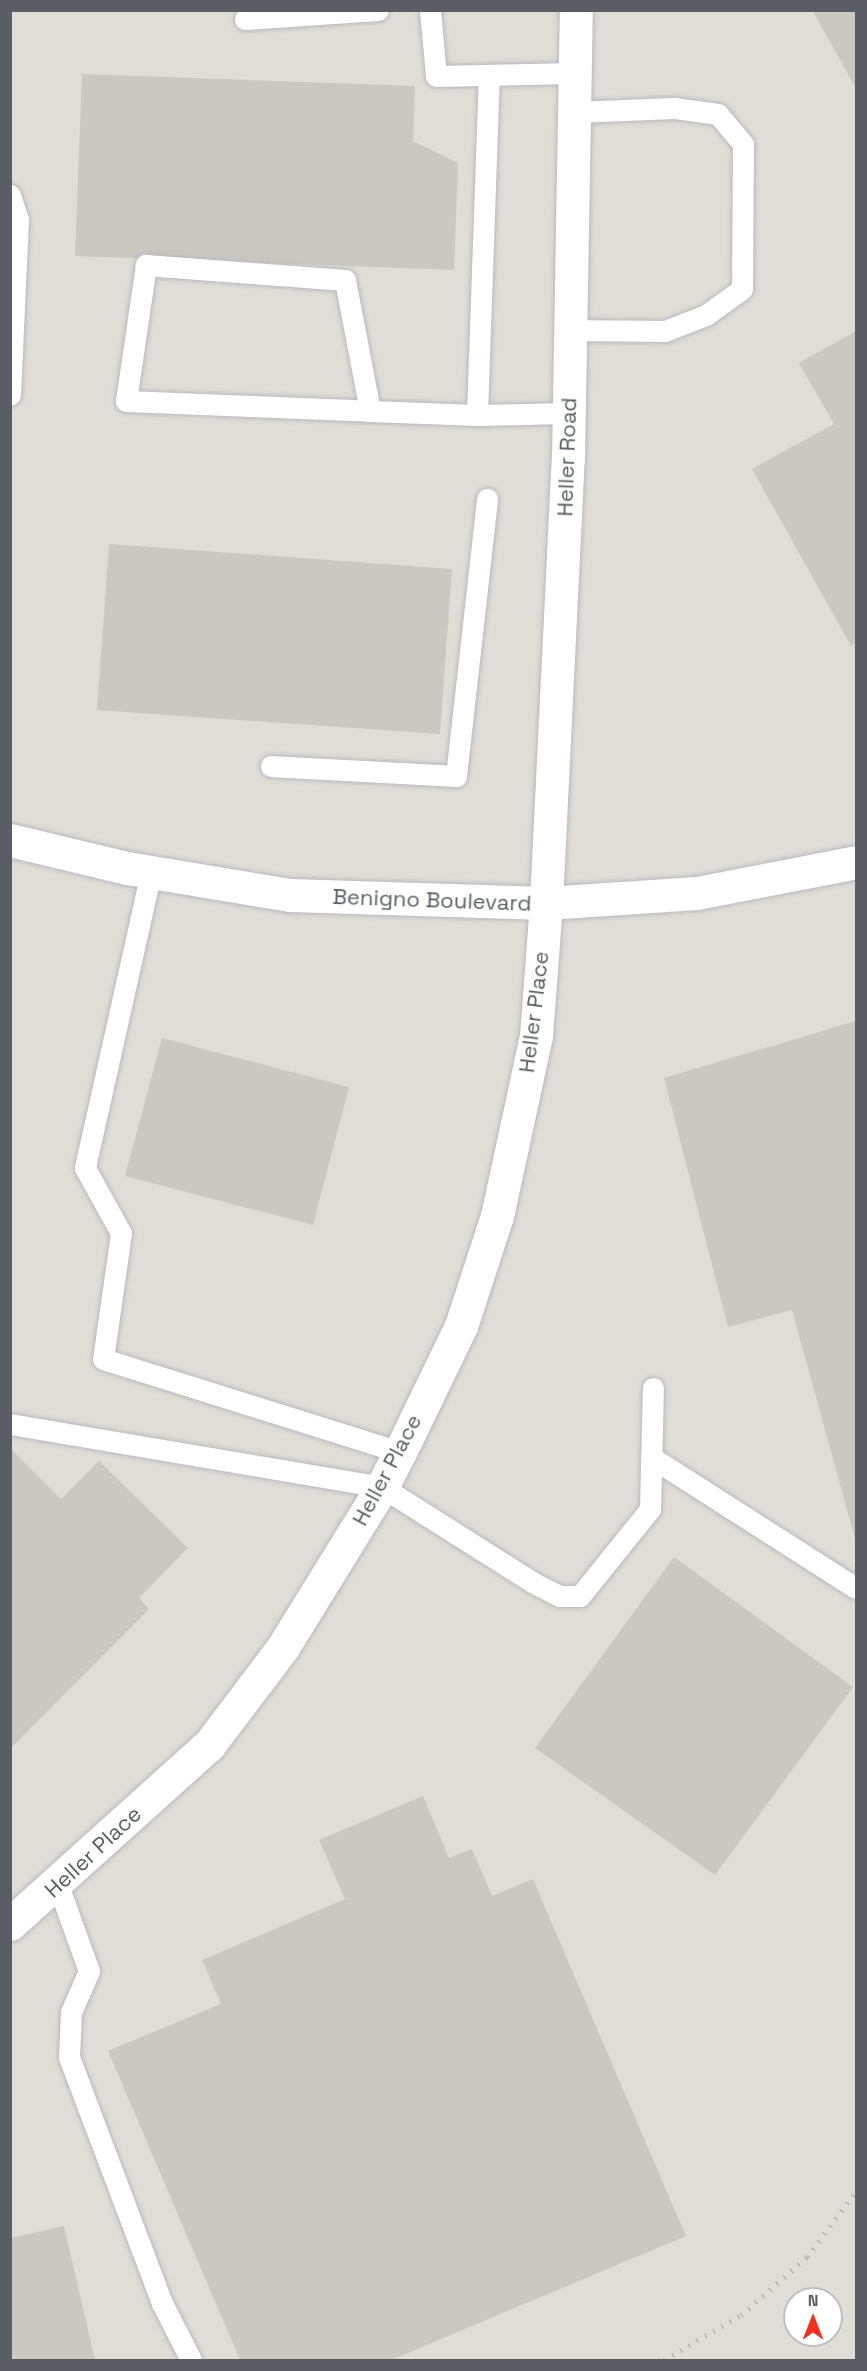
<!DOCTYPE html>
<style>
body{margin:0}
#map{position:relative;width:867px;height:2371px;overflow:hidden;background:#eeebe2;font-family:"Space Grotesk",sans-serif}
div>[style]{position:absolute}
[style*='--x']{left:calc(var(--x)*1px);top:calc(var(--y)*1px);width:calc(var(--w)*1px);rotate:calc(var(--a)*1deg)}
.industrial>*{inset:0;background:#dfddd6}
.building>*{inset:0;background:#cbc8c1}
.roads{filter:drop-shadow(0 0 2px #b7babf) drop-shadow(0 0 2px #b7babf)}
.service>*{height:21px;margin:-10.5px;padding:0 10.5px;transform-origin:10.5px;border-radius:10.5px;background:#fff}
.minor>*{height:33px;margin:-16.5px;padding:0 16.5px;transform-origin:16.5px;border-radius:16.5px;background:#fff}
.rail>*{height:4.5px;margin-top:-2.25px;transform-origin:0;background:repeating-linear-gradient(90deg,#b3b4b5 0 1.5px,transparent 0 9.5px)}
span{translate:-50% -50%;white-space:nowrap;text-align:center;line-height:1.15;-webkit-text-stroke:5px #fff;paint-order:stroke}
.street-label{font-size:22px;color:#5a5e64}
.frame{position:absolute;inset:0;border:12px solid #5a5e64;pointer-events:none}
.north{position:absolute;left:783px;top:2287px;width:60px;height:60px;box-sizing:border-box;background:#fff;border:2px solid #bdbfc1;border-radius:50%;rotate:0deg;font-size:16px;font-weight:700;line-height:24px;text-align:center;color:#5a5e64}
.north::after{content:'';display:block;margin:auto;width:21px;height:27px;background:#f62e20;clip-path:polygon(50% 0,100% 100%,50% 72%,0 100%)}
</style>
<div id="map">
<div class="industrial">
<div style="clip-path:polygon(evenodd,11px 11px,856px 11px,856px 2360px,11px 2360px,11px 11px,795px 2299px,831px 2299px,831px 2335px,795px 2335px,795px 2299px)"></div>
</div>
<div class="building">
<div style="clip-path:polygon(812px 10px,856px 10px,856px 88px)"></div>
<div style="clip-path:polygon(82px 74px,415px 86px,413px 141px,458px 163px,454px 270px,75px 256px)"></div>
<div style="clip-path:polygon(856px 331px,856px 643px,851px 646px,752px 469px,834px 424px,799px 363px)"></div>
<div style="clip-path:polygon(109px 544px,452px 569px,440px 734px,97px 710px)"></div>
<div style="clip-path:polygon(856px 1021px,856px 1542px,792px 1310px,728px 1327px,664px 1078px)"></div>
<div style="clip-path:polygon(162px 1038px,349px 1087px,313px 1225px,125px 1176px)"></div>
<div style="clip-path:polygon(10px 1448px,61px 1499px,99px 1461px,188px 1548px,139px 1598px,149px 1609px,10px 1749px)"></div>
<div style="clip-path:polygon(674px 1557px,853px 1687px,715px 1875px,535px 1748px)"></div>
<div style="clip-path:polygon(423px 1796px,449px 1858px,472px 1849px,492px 1896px,533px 1879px,686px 2236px,391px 2360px,240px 2360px,108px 2051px,221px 2004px,202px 1960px,345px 1899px,319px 1840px)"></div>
<div style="clip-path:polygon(64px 2226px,95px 2360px,10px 2360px,10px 2238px)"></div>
</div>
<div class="roads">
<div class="service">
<div style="--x:430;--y:10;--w:66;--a:84.8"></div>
<div style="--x:436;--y:76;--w:139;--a:-1.2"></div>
<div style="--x:245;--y:19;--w:133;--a:-3.9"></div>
<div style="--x:10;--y:195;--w:25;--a:72"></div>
<div style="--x:18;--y:219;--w:176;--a:92.6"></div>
<div style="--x:571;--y:330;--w:94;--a:0.6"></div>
<div style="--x:665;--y:331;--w:44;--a:-21.3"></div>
<div style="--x:706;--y:315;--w:44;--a:-35.8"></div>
<div style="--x:742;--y:289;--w:145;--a:-89.6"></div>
<div style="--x:743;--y:144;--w:39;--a:-130"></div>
<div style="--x:718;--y:114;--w:43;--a:-172.1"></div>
<div style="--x:675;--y:108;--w:101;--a:177.7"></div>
<div style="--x:370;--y:411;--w:133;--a:-100.8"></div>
<div style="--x:345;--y:280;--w:200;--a:-175.7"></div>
<div style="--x:146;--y:265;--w:137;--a:98.4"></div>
<div style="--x:126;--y:401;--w:244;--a:2.3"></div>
<div style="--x:370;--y:411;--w:107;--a:2.1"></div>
<div style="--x:477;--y:415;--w:340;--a:-88"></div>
<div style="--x:477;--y:415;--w:92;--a:-1.2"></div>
<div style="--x:271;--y:766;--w:185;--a:3.1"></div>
<div style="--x:456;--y:776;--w:279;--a:-83.6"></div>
<div style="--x:151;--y:872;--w:303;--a:102.6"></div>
<div style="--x:85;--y:1168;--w:74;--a:61"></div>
<div style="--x:121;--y:1233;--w:127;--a:98.1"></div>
<div style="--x:103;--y:1359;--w:311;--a:17.4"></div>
<div style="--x:10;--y:1424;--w:377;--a:9.6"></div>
<div style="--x:382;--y:1487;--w:178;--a:32.3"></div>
<div style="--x:532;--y:1582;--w:31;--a:27"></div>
<div style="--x:560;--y:1596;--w:20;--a:0"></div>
<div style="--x:580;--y:1596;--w:112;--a:-51.2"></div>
<div style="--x:650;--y:1509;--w:121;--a:-88.6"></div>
<div style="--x:651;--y:1457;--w:243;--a:32.6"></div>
<div style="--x:58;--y:1885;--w:91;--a:70.2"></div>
<div style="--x:89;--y:1971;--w:45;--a:113.7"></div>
<div style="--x:71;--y:2012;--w:45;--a:92.5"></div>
<div style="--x:69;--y:2057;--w:263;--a:69.3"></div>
<div style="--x:162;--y:2303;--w:64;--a:63"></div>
</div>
<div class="minor">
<div style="--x:10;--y:840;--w:120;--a:13.5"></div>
<div style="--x:127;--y:868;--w:165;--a:9.4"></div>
<div style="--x:290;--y:895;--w:256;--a:1.8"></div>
<div style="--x:546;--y:903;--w:151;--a:-3.8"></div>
<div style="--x:697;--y:893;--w:162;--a:-11"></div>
<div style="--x:10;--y:1924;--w:268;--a:-42"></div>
<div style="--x:209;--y:1745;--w:123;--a:-52.9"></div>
<div style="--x:283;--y:1647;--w:188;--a:-58.3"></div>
<div style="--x:382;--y:1487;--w:39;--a:-63"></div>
<div style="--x:400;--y:1452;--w:140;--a:-64.2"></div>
<div style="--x:461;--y:1326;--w:116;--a:-71.9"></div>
<div style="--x:497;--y:1216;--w:184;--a:-77.8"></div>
<div style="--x:536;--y:1036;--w:133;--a:-85.7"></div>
<div style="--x:546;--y:903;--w:445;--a:-87.2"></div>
<div style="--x:568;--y:459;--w:449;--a:-89"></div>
</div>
</div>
<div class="rail">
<div style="--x:664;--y:2360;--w:89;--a:-30.3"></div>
<div style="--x:741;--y:2315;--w:88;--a:-41.3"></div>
<div style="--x:807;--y:2257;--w:82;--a:-53.4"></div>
</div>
<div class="street-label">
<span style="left:567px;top:457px;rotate:-88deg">Heller Road</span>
<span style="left:432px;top:900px;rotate:2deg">Benigno Boulevard</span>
<span style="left:534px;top:1012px;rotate:-83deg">Heller Place</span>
<span style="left:387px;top:1470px;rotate:-62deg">Heller Place</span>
<span style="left:93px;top:1852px;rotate:-43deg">Heller Place</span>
</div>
<div class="frame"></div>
<div class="north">N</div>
</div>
